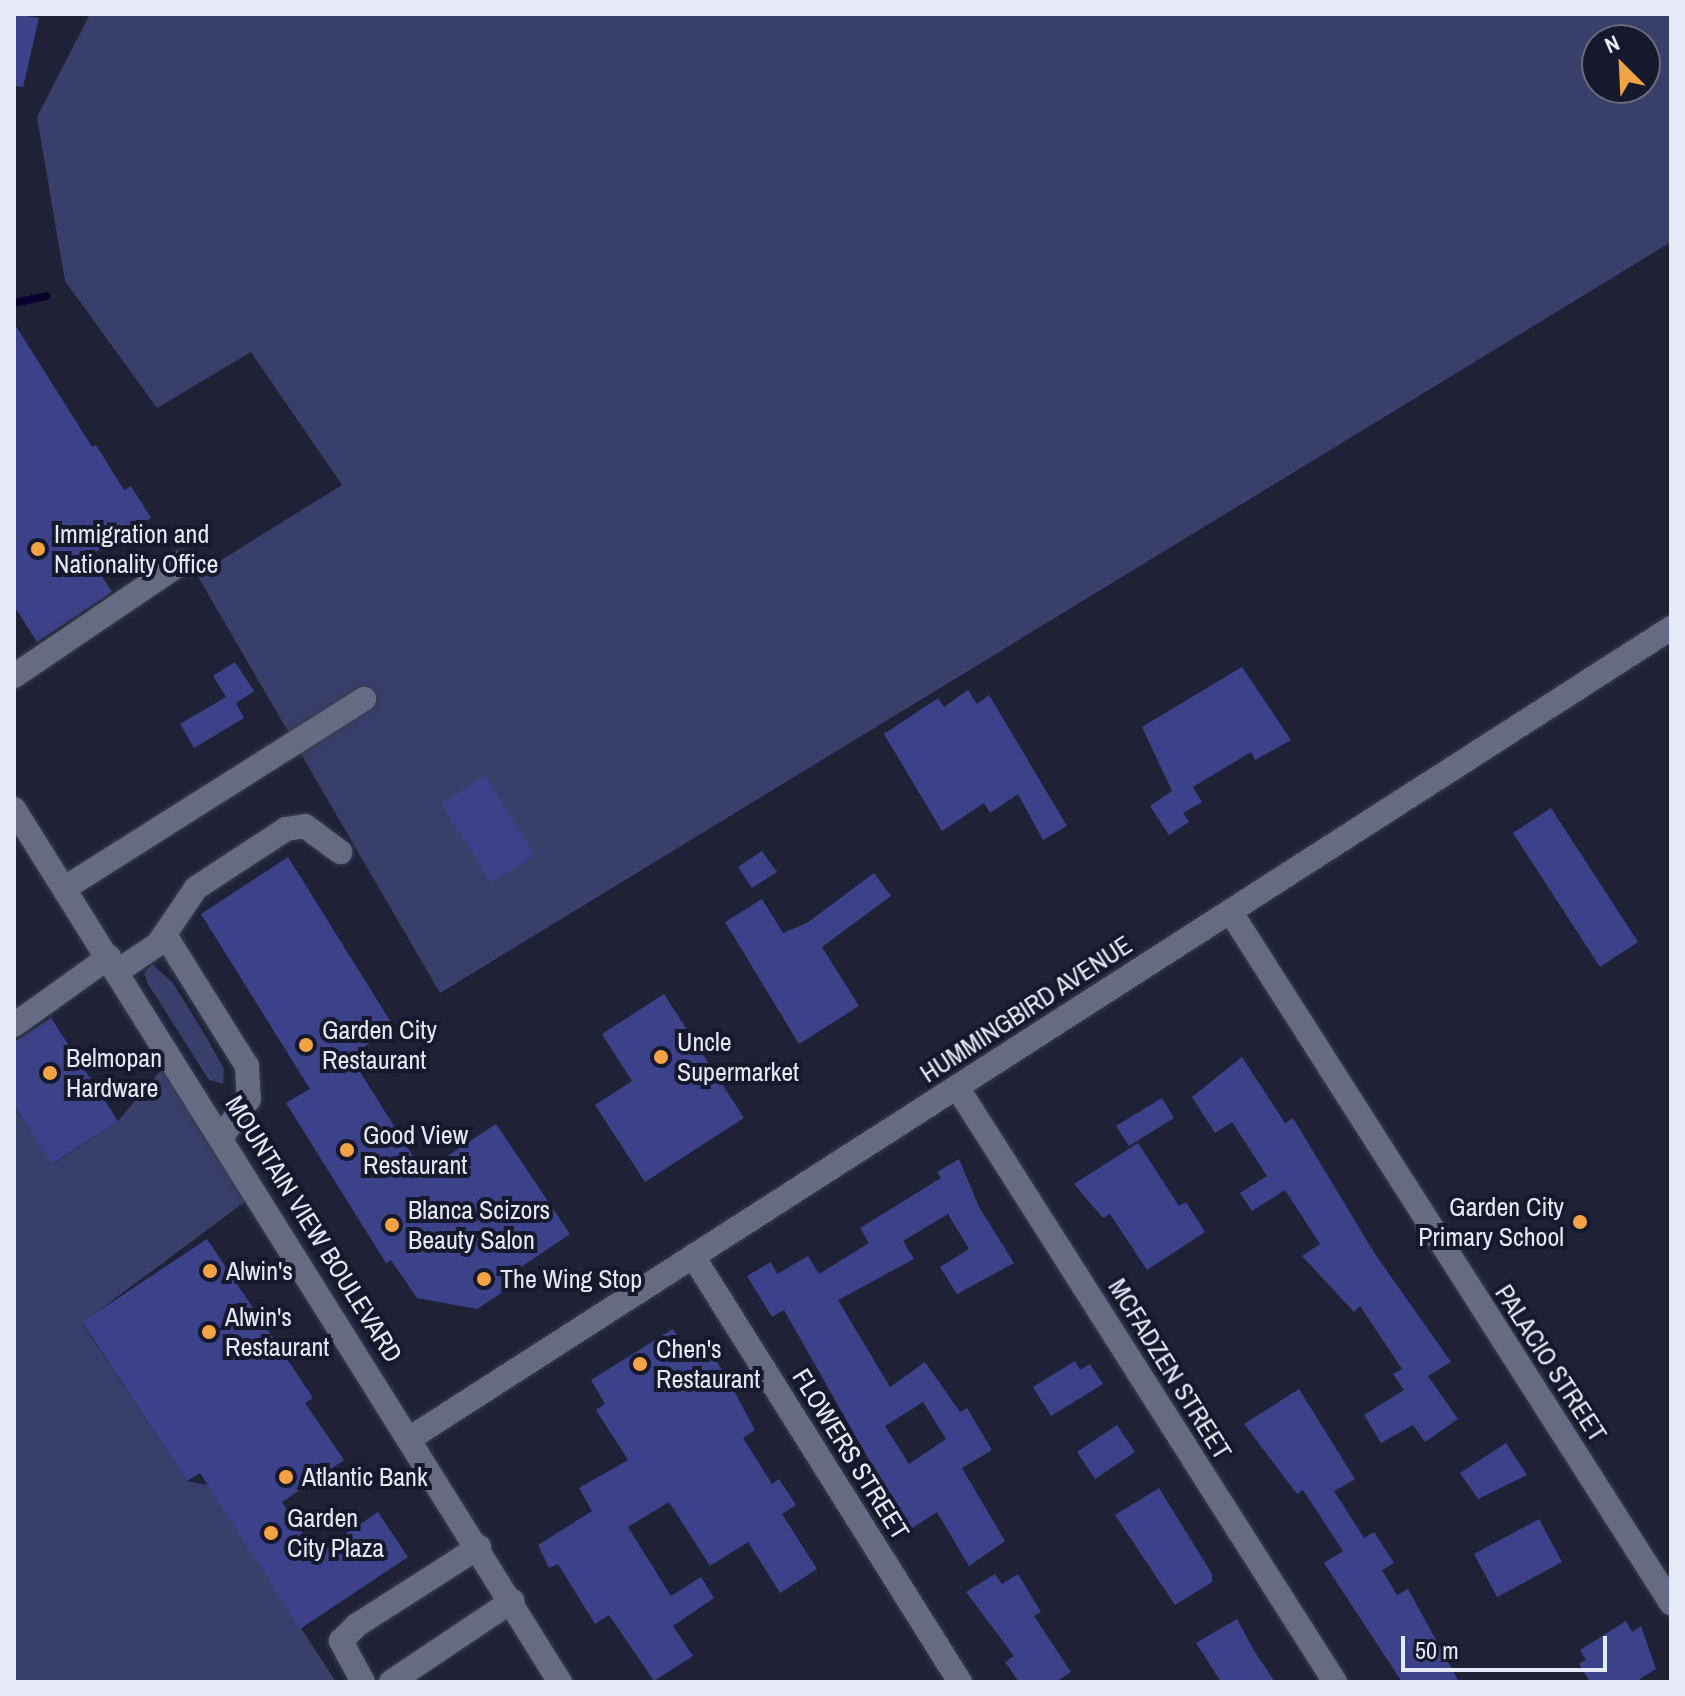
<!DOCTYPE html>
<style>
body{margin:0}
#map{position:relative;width:1685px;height:1696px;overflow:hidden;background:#1f2237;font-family:"Archivo Narrow",sans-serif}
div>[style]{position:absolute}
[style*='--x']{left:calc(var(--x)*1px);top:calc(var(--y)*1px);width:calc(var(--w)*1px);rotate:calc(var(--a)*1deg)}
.green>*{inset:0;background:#393f6b}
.stream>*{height:8px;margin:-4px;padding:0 4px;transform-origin:4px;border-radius:4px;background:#06002f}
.building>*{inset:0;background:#3c4289}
.roads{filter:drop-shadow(0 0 2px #3a3c4d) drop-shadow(0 0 2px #3a3c4d)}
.minor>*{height:24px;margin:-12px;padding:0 12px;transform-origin:12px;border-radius:12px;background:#666b83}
.dots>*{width:22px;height:22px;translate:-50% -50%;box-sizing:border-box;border:4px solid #16192c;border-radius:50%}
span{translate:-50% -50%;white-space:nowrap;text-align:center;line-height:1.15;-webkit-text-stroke:8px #16192c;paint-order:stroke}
.poi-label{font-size:26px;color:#e6e9f7}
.left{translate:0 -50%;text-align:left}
.right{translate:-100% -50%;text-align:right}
.street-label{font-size:26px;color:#e6e9f7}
.frame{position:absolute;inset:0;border:16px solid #e6e9f7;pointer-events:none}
.north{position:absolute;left:1581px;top:24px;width:80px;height:80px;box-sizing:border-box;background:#16192c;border:2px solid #696c7d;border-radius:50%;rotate:336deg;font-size:22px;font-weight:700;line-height:32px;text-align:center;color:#e6e9f7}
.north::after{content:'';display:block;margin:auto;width:28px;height:36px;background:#f4a344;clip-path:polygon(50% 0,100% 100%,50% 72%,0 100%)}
.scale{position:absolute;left:1401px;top:1636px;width:206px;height:36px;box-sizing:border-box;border:4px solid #e6e9f7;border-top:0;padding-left:10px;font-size:24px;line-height:28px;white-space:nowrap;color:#e6e9f7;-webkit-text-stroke:6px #16192c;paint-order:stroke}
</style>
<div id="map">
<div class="green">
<div style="clip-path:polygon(evenodd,90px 14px,1671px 14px,1671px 242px,440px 993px,197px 575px,342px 485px,251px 352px,157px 408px,65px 281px,37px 117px,90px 14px,1597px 40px,1645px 40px,1645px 88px,1597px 88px,1597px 40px)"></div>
<div style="clip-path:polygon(152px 964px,173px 983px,205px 1035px,224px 1069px,223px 1084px,209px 1080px,148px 984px,144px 973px)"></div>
<div style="clip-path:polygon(172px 1057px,258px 1192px,82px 1323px,187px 1481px,208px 1485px,336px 1682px,14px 1682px,14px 1106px,53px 1164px,118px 1121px)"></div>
</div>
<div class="stream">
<div style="--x:14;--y:303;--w:33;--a:-12"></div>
</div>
<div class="building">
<div style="clip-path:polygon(14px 14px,39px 18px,23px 87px,14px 86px)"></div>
<div style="clip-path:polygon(14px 323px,92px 447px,96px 445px,124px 490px,131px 486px,151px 518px,89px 556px,112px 592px,37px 642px,14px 606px)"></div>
<div style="clip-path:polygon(235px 662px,254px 691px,236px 703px,244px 718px,194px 748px,180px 724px,226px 697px,213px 676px)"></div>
<div style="clip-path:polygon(1242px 667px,1291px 740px,1255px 760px,1251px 752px,1193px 787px,1202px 802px,1183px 813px,1189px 822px,1169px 835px,1150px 806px,1172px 791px,1142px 727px)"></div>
<div style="clip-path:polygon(968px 690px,977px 704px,989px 695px,1067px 826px,1043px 840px,1018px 794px,990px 813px,984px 803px,942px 831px,884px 734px,938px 698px,944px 707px)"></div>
<div style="clip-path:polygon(485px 776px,535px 855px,491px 883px,441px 804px)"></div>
<div style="clip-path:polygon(1551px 808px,1638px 942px,1600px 967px,1513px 833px)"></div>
<div style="clip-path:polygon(762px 851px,777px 872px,752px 888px,738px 867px)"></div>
<div style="clip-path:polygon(288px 857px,394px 1027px,350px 1056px,423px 1172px,496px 1124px,570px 1234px,515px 1271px,521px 1280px,477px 1309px,417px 1298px,391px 1260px,386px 1263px,286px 1103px,310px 1089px,201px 914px)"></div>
<div style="clip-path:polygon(874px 873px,891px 896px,822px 947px,859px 1006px,799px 1044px,725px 922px,762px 899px,783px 933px,807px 923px)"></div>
<div style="clip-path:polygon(664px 994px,744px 1118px,645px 1182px,595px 1105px,632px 1081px,602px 1034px)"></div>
<div style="clip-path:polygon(51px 1018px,118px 1121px,52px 1164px,14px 1105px,14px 1042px)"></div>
<div style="clip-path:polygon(1242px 1057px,1285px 1123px,1293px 1118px,1375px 1254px,1451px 1362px,1428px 1376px,1458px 1419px,1425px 1442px,1413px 1425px,1381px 1443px,1364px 1415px,1404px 1390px,1393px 1374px,1402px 1369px,1360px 1306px,1354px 1312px,1302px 1256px,1320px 1244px,1285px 1190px,1252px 1211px,1240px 1193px,1267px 1176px,1232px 1122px,1215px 1133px,1192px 1097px)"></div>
<div style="clip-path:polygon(1162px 1098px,1174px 1118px,1129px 1146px,1116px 1126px)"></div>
<div style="clip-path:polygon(1138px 1143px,1179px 1206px,1186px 1202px,1205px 1232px,1147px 1270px,1110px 1214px,1103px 1218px,1074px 1184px)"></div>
<div style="clip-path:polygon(evenodd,959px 1159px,979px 1207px,1014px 1263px,957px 1294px,940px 1267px,969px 1249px,948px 1214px,903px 1241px,914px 1259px,838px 1300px,890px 1387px,925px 1362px,960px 1412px,967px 1408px,992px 1450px,962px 1468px,1005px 1541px,969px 1566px,937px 1512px,909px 1530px,784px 1310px,772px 1317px,747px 1276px,771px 1262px,777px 1274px,808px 1256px,819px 1274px,869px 1243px,860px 1228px,941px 1178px,937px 1172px,959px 1159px,923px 1402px,946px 1439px,909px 1464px,885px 1426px,923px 1402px)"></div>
<div style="clip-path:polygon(207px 1239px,313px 1398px,305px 1403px,344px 1460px,282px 1502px,316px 1554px,378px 1512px,408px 1557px,300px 1629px,200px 1473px,187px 1481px,82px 1322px)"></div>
<div style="clip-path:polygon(673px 1329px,689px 1354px,705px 1343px,726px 1376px,755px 1430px,743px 1438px,772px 1484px,779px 1479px,796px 1505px,782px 1514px,817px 1569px,780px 1593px,748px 1542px,710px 1566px,669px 1502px,628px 1527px,671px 1596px,701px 1577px,714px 1598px,673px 1626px,693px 1656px,654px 1681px,609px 1615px,595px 1624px,558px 1564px,549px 1568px,538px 1545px,592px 1511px,579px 1488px,628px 1460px,596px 1410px,605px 1404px,591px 1380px)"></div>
<div style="clip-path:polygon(1075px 1361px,1080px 1370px,1090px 1364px,1103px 1384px,1051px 1416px,1033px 1387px)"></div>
<div style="clip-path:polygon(1299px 1389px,1355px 1479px,1334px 1491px,1364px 1538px,1374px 1532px,1394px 1563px,1382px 1570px,1397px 1595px,1408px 1589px,1459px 1682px,1402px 1682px,1324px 1563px,1343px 1551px,1303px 1490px,1297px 1494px,1244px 1424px)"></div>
<div style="clip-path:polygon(1117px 1425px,1135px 1452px,1095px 1479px,1077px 1452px)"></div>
<div style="clip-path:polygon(1506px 1443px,1527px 1475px,1478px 1499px,1460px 1473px)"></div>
<div style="clip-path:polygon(1159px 1488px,1212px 1574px,1212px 1582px,1175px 1605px,1115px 1515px)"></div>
<div style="clip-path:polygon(1539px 1519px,1562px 1562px,1497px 1597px,1474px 1554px)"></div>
<div style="clip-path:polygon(995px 1574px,1002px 1584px,1018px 1574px,1041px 1612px,1034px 1616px,1071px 1672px,1056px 1682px,1019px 1682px,1005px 1662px,1014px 1656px,966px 1592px)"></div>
<div style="clip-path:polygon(1237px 1619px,1253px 1649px,1275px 1682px,1221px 1682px,1196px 1643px)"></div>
<div style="clip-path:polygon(1626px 1621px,1632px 1632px,1641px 1626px,1656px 1669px,1635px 1682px,1590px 1682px,1579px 1664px,1586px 1660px,1580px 1650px)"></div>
</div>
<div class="roads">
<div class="minor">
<div style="--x:14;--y:676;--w:202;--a:-34.1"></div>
<div style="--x:14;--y:809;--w:1030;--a:57.98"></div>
<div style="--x:65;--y:888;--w:354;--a:-32.3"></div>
<div style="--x:1230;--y:911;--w:821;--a:57.49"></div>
<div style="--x:165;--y:935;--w:155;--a:58"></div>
<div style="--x:247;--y:1066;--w:33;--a:87"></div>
<div style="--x:249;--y:1099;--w:46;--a:126.1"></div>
<div style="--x:118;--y:971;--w:48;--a:-34"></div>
<div style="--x:158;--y:944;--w:68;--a:-55.8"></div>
<div style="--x:196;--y:888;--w:108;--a:-33.2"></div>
<div style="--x:286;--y:829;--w:19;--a:-9"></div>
<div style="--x:305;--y:826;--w:44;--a:36.6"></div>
<div style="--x:14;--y:1025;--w:117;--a:-35.6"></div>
<div style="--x:957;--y:1087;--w:705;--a:57.57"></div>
<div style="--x:693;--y:1256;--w:503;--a:57.92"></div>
<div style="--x:412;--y:1437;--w:1497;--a:-32.72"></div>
<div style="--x:363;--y:1682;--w:47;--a:-118.2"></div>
<div style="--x:341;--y:1641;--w:23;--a:-45"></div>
<div style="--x:357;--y:1625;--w:145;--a:-32.6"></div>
<div style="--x:391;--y:1682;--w:146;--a:-33.8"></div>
</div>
</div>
<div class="dots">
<div style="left:38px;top:549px;background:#f4a344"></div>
<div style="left:306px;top:1045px;background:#f4a344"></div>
<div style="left:661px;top:1057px;background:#f4a344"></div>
<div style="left:50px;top:1073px;background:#f4a344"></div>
<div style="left:347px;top:1150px;background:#f4a344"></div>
<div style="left:1580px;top:1222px;background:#f4a344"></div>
<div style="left:392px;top:1225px;background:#f4a344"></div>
<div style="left:210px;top:1271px;background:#f4a344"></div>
<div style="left:484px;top:1279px;background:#f4a344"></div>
<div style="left:209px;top:1332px;background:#f4a344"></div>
<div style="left:640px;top:1364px;background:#f4a344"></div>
<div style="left:286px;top:1477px;background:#f4a344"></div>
<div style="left:271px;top:1533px;background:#f4a344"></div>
</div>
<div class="poi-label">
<span class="left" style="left:54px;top:549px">Immigration and<br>Nationality Office</span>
<span class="left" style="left:322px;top:1045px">Garden City<br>Restaurant</span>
<span class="left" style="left:677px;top:1057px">Uncle<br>Supermarket</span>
<span class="left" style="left:66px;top:1073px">Belmopan<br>Hardware</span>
<span class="left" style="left:363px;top:1150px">Good View<br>Restaurant</span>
<span class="right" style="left:1564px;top:1222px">Garden City<br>Primary School</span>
<span class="left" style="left:408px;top:1225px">Blanca Scizors<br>Beauty Salon</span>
<span class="left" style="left:226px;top:1271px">Alwin's</span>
<span class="left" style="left:500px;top:1279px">The Wing Stop</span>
<span class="left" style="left:225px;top:1332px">Alwin's<br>Restaurant</span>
<span class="left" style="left:656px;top:1364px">Chen's<br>Restaurant</span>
<span class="left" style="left:302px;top:1477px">Atlantic Bank</span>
<span class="left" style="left:287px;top:1533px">Garden<br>City Plaza</span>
</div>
<div class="street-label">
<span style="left:1026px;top:1009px;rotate:-33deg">HUMMINGBIRD AVENUE</span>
<span style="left:314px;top:1229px;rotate:58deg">MOUNTAIN VIEW BOULEVARD</span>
<span style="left:1551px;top:1363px;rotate:57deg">PALACIO STREET</span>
<span style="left:1170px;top:1369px;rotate:58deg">MCFADZEN STREET</span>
<span style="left:851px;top:1454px;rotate:58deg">FLOWERS STREET</span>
</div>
<div class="frame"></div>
<div class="north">N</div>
<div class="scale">50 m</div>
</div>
